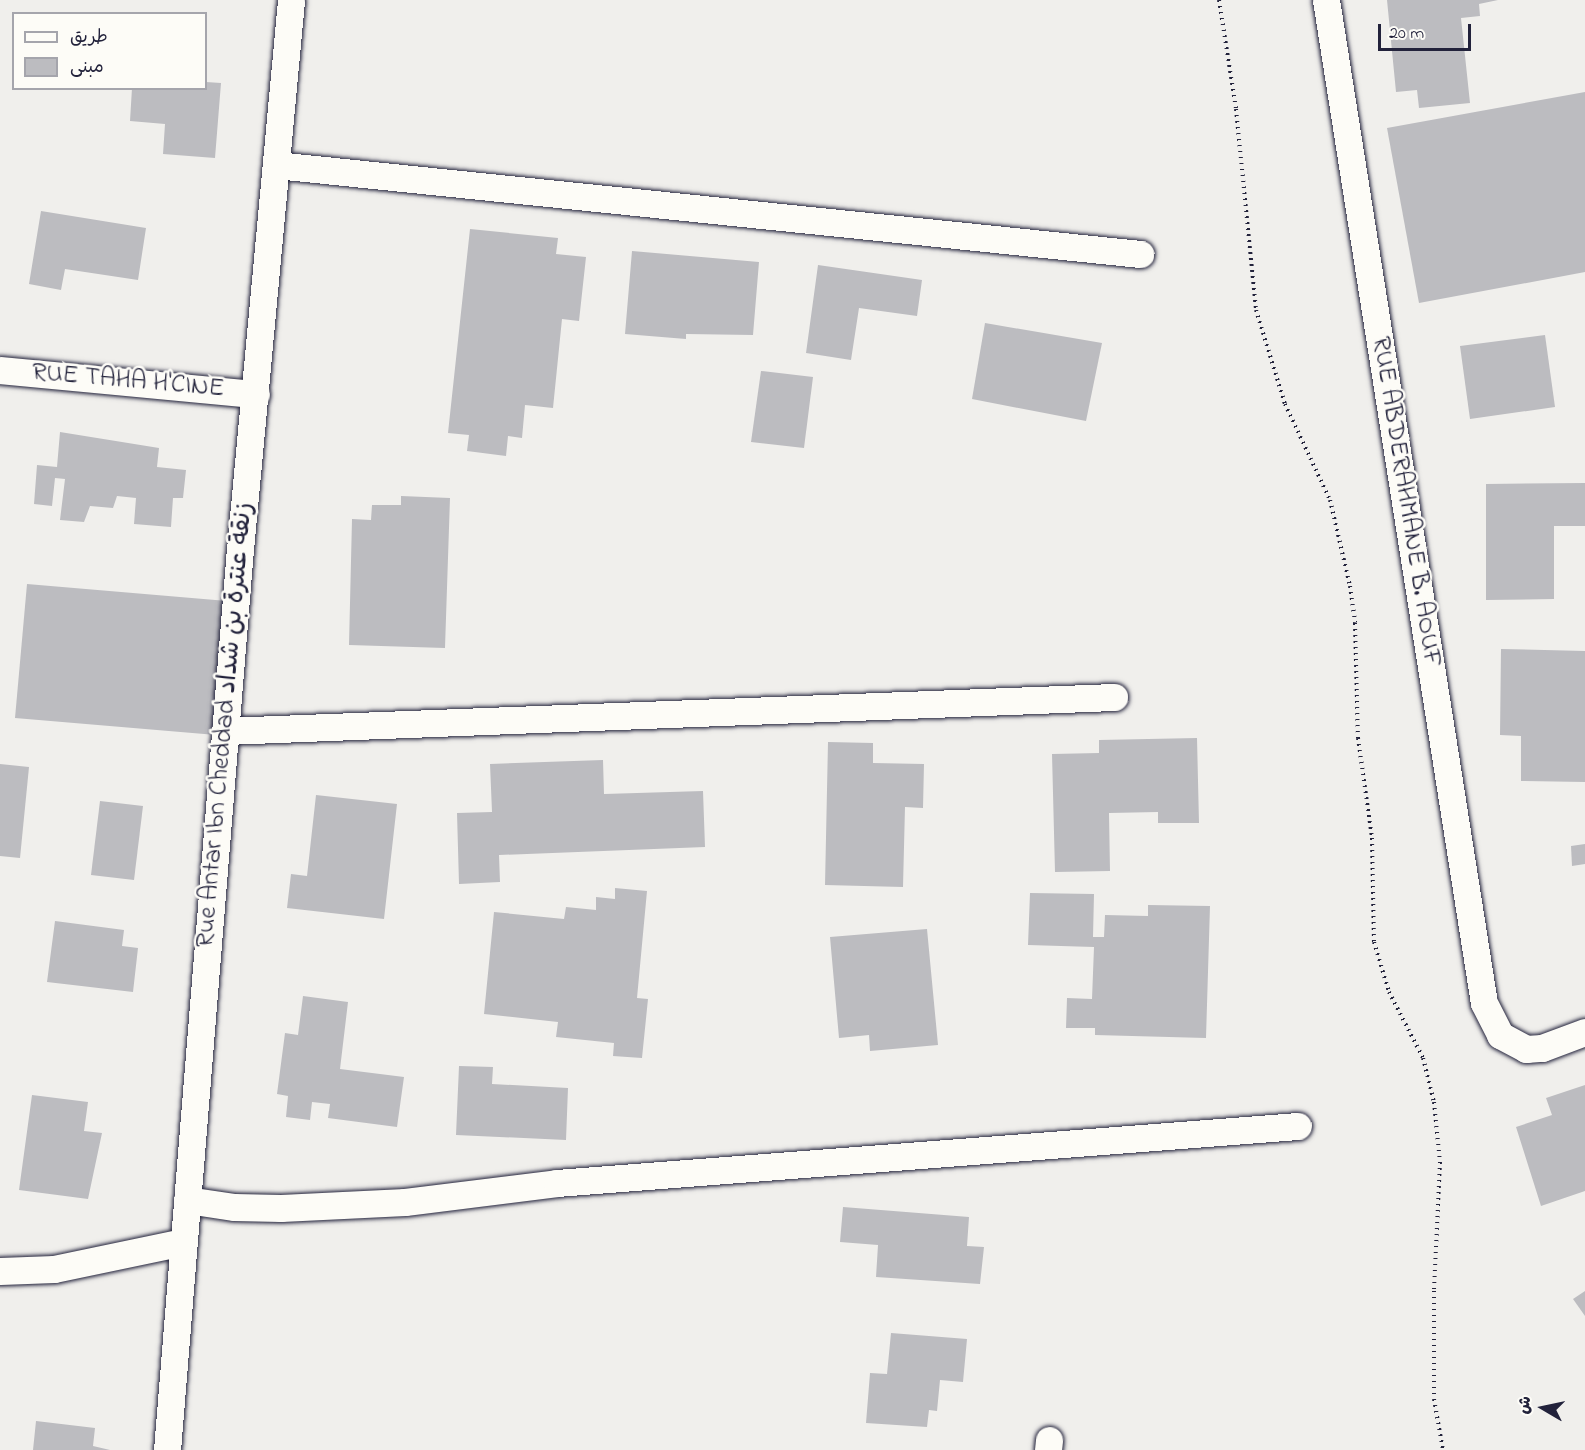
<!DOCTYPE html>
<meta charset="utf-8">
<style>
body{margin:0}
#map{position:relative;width:1585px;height:1450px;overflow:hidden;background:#f0efec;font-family:"Indie Flower","Playpen Sans Arabic",sans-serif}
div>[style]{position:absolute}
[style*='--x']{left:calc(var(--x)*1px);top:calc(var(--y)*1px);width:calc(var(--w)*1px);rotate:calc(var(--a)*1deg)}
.building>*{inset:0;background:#bcbcc0}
.path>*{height:4px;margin-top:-2px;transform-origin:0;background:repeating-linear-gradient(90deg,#22223b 0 1.5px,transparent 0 6px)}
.roads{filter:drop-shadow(0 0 2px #22223b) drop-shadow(0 0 2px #22223b)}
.street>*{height:27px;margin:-13.5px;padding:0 13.5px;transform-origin:13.5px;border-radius:13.5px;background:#fdfcf7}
span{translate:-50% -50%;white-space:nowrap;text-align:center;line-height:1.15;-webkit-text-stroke:5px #fdfcf7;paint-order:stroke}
.street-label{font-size:26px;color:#22223b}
.legend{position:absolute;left:12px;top:12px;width:195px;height:78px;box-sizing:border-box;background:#fdfcf7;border:2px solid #a5a5ac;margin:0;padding:8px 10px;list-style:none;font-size:18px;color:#22223b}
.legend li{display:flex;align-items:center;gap:12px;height:30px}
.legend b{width:30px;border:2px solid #a5a5ac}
.north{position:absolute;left:1513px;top:1378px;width:60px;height:60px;-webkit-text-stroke:4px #fdfcf7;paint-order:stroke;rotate:279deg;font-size:16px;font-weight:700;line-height:24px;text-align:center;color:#22223b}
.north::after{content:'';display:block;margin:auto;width:21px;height:27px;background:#22223b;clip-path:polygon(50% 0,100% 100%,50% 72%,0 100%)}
.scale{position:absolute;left:1378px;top:24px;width:93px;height:27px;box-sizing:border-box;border:3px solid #22223b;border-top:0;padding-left:8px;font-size:18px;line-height:21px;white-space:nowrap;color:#22223b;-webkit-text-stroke:4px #fdfcf7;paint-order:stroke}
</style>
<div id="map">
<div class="building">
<div style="clip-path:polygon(1387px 0,1498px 0,1479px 4px,1480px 16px,1461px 18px,1470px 103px,1419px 108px,1417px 90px,1396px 92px)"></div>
<div style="clip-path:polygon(206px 82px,221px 83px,215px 158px,163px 154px,165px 124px,130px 121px,132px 88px,206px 88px)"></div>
<div style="clip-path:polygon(1585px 92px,1585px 272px,1419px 303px,1387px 128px)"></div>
<div style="clip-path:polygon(41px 211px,146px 228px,138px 280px,65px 269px,61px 290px,29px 284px)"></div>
<div style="clip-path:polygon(470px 229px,558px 238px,556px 254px,586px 257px,579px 321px,562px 319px,553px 408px,525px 405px,522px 438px,508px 436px,506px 456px,467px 451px,469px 435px,448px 433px)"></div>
<div style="clip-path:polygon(632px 251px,759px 262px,753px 335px,686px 334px,686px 339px,625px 334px)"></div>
<div style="clip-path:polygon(818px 265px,922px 280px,917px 316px,859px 308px,851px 360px,806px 353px)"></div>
<div style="clip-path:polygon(985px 323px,1102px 343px,1086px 421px,972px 399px)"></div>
<div style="clip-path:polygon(1545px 335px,1555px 407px,1470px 419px,1460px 346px)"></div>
<div style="clip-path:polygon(761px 371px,813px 377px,804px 448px,751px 442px)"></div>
<div style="clip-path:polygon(60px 432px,159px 448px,157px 467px,186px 470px,183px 498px,173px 498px,171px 527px,134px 524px,136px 498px,117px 496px,113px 508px,90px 506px,84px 522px,60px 520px,65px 479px,55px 478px,52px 506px,34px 504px,37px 465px,57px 467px)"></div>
<div style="clip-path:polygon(1585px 483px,1585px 526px,1554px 526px,1554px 599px,1486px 600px,1486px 484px)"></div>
<div style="clip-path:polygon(401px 496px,450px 498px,445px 648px,349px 645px,352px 519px,371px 520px,372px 505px,401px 505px)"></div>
<div style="clip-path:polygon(27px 584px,227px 601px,216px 735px,15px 718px)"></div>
<div style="clip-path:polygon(1501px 649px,1585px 651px,1585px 782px,1521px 781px,1521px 736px,1500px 735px)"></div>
<div style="clip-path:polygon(1197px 738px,1199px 823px,1158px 823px,1158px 812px,1109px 813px,1110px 871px,1055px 872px,1052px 754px,1099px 753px,1099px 740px)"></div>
<div style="clip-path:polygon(828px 742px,873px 743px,873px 763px,924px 764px,923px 808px,905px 807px,903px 887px,825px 885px)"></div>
<div style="clip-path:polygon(603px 760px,604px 794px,703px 791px,705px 847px,499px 855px,500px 882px,459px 884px,457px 813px,492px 812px,490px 764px)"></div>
<div style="clip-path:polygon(0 764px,29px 767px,20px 858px,0 856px)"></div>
<div style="clip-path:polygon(316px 795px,397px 804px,384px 919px,287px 908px,291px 874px,307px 876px)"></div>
<div style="clip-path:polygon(100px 801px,143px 806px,134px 880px,91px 875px)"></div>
<div style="clip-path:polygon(1585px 844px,1585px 864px,1572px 866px,1571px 846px)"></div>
<div style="clip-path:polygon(615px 888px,647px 891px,637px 998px,648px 999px,642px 1058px,613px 1056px,614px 1043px,556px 1037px,558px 1022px,484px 1014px,494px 912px,564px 919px,566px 907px,596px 910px,596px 897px,615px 899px)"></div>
<div style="clip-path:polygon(1030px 893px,1094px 894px,1093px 937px,1104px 937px,1105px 915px,1148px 916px,1148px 905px,1210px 906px,1206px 1038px,1095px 1035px,1095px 1028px,1066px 1028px,1067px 998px,1092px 999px,1094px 947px,1028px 945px)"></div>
<div style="clip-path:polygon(55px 921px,124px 930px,122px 946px,138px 948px,133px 992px,47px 982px)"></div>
<div style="clip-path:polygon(927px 929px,938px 1045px,870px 1051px,869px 1035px,839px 1038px,830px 937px)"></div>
<div style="clip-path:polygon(303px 996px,348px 1002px,340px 1069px,404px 1077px,397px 1127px,328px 1118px,330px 1104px,312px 1102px,310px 1120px,286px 1117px,288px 1096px,277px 1094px,285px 1033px,298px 1035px)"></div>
<div style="clip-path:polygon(459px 1066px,493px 1067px,492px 1084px,568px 1088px,566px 1140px,456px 1135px)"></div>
<div style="clip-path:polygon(1585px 1085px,1585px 1191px,1541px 1206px,1516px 1127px,1552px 1115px,1546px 1098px)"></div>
<div style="clip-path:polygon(32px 1095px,88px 1102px,84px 1131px,102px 1133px,88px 1199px,19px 1190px)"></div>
<div style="clip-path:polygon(843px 1207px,969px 1217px,967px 1246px,984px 1247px,980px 1284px,876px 1277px,878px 1245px,840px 1242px)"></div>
<div style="clip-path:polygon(1585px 1291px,1585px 1316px,1573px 1299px)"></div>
<div style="clip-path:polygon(891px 1333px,967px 1339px,963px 1382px,940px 1380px,937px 1411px,929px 1410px,927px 1427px,866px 1423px,870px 1373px,887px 1374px)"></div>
<div style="clip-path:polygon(36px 1421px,95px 1428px,93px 1446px,110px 1450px,33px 1450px)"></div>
</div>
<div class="path">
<div style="--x:1219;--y:0;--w:110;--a:81.1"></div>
<div style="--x:1236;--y:109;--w:202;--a:84.3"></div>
<div style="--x:1256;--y:310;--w:98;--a:72.9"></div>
<div style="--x:1285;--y:404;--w:106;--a:64.9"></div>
<div style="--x:1330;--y:500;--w:88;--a:76.9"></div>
<div style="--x:1350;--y:586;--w:37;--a:82"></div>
<div style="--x:1355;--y:623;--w:115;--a:88.5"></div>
<div style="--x:1358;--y:738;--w:101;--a:82"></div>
<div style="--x:1372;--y:838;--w:104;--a:88.9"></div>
<div style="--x:1374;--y:942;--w:52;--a:73.3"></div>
<div style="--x:1389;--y:992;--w:74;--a:62.7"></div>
<div style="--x:1423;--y:1058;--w:45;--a:76"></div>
<div style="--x:1434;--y:1102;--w:60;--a:84.3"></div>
<div style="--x:1440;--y:1162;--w:129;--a:92.7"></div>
<div style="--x:1434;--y:1291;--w:108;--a:90"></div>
<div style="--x:1434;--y:1399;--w:52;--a:80"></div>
</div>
<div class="roads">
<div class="street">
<div style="--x:1326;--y:0;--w:1015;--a:81.05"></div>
<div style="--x:1484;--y:1003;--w:36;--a:63"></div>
<div style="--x:1500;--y:1035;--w:30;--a:28"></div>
<div style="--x:1526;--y:1049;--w:16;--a:-4"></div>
<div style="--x:1542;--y:1048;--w:46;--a:-20.4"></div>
<div style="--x:276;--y:165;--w:869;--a:5.88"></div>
<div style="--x:0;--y:370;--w:257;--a:5.4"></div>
<div style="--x:225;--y:731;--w:890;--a:-2.19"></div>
<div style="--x:187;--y:1200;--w:48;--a:8.5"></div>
<div style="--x:234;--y:1207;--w:47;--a:1.2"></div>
<div style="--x:281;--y:1208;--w:124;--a:-2.8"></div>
<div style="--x:405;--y:1202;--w:153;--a:-7.1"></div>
<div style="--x:557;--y:1183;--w:743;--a:-4.4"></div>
<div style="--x:0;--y:1271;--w:54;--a:-2.1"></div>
<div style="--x:54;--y:1269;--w:132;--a:-11.8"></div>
<div style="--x:167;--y:1450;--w:893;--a:-85.37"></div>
<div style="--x:239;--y:560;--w:562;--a:-84.69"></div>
<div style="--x:1048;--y:1450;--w:10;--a:-84"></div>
</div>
</div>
<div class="street-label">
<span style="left:128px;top:382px;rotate:5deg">RUE TAHA H'CINE</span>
<span style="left:1405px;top:502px;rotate:81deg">RUE ABDERAHMANE B. AOUF</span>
<span style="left:226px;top:725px;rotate:-85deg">Rue Antar Ibn Cheddad زنقة عنترة بن شداد</span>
</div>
<ul class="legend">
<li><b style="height:8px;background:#fdfcf7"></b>طريق</li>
<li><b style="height:16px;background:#bcbcc0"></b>مبنى</li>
</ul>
<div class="north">ش</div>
<div class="scale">20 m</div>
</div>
